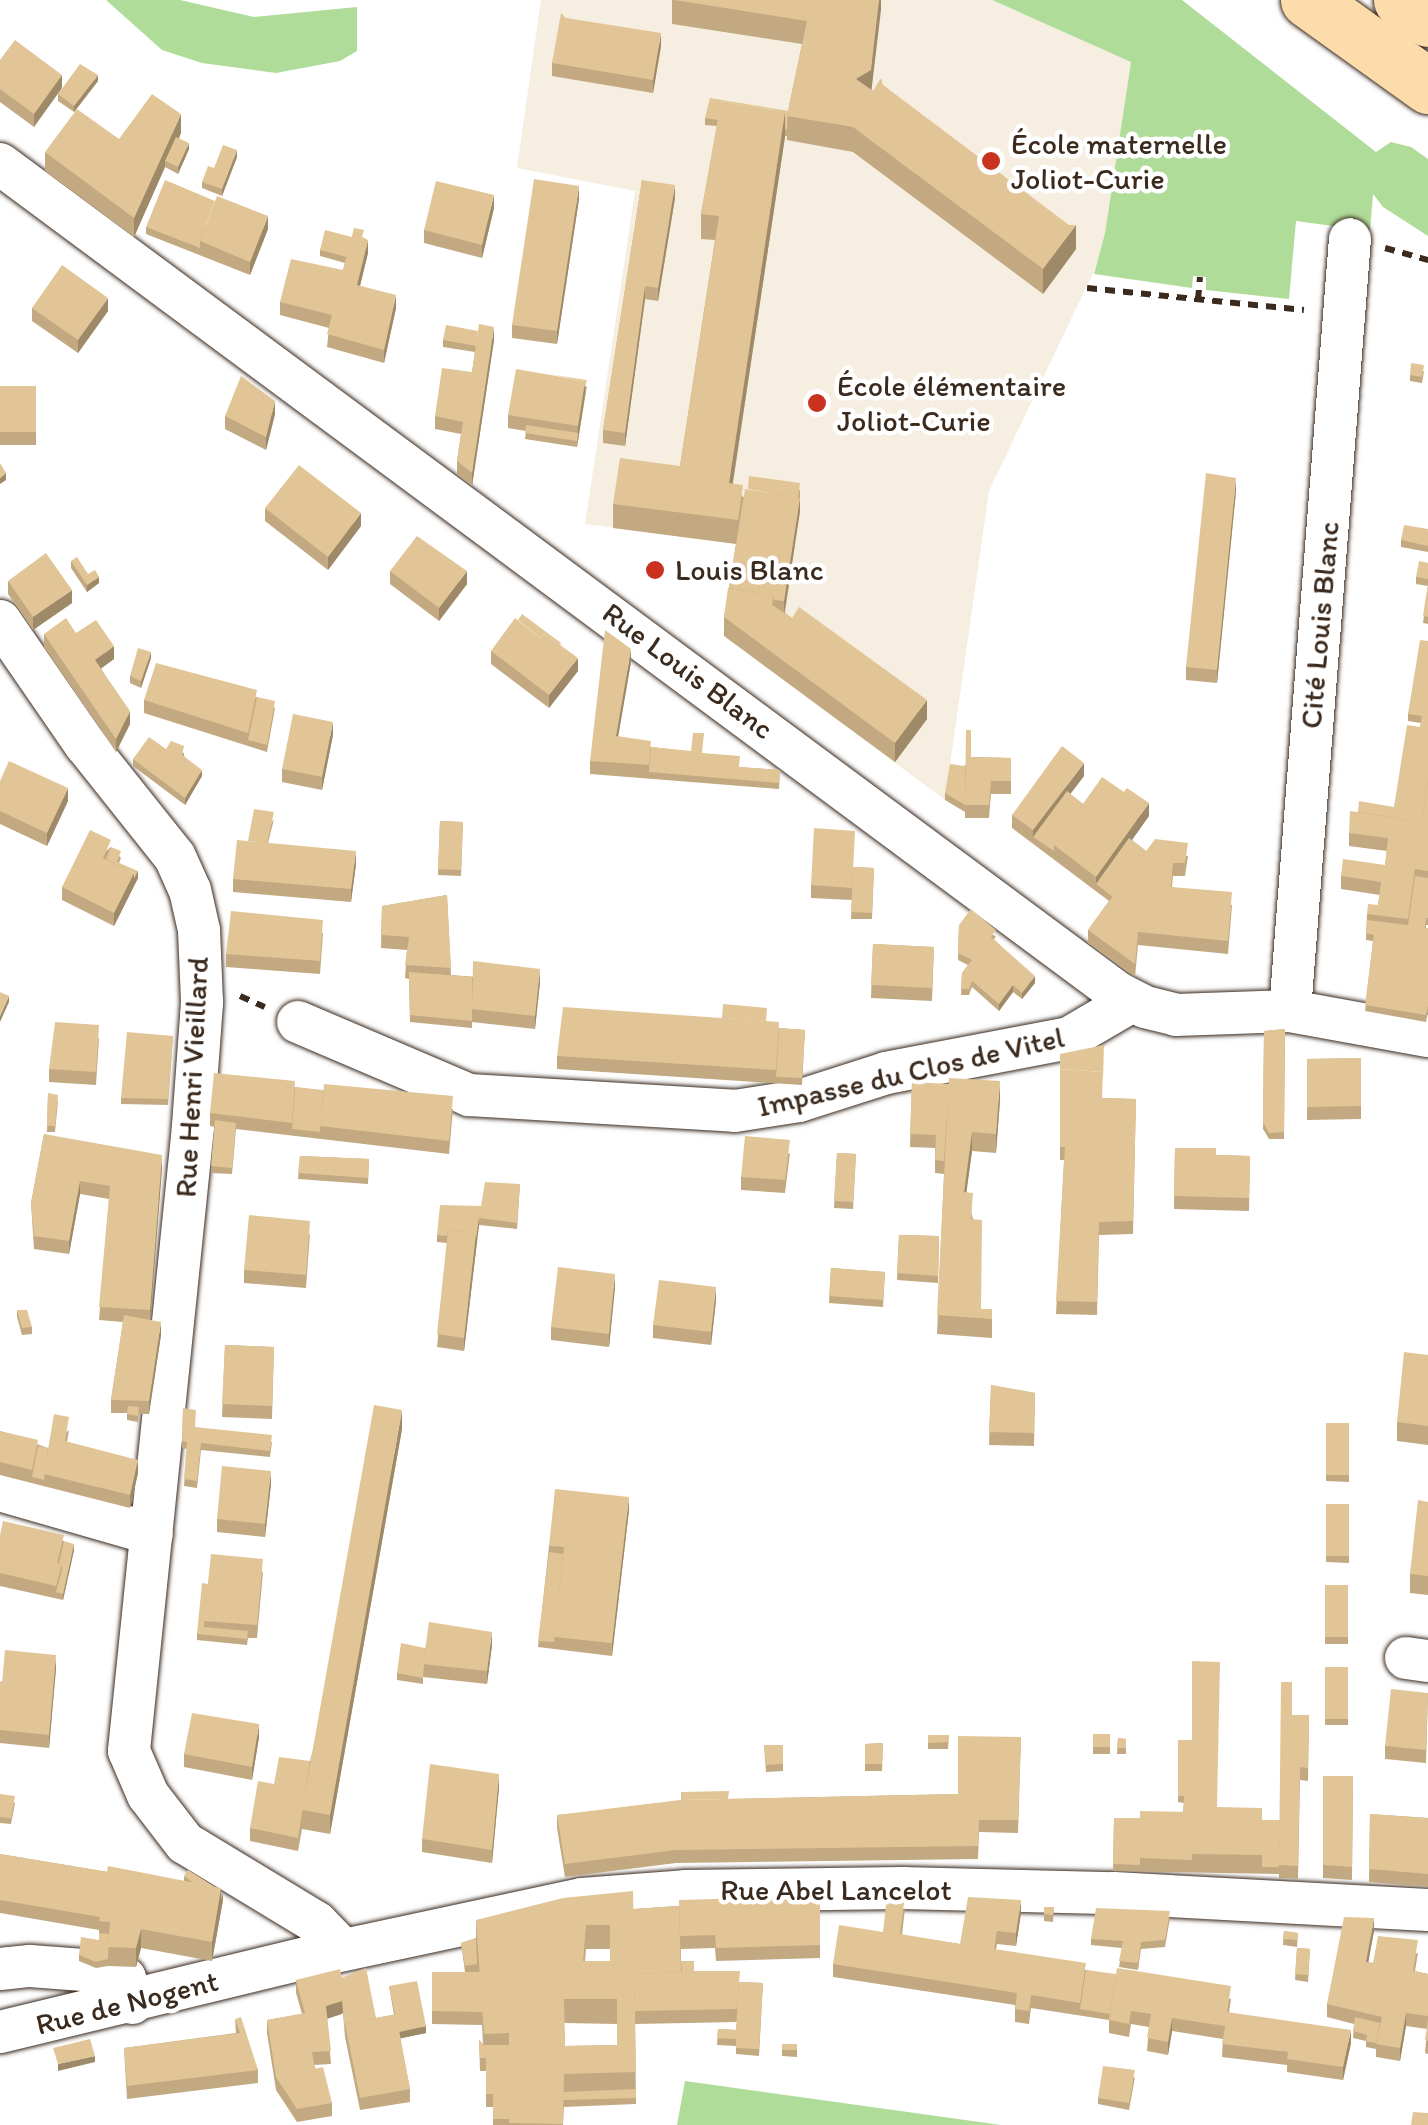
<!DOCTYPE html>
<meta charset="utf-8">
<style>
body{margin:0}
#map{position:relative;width:1428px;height:2125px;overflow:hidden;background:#fff;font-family:Itim,sans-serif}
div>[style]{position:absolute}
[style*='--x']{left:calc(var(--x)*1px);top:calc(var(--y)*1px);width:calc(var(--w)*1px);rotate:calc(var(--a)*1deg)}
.built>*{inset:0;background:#f6eee0}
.green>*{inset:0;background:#b0dc99}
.path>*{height:6px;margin-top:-3px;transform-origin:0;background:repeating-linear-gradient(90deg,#3b2a1e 0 10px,transparent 0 18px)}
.roads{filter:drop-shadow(0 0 2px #3b2a1e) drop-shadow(0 0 2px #3b2a1e)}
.minor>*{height:42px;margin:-21px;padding:0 21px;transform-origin:21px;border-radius:21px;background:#fff}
.major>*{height:55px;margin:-27.5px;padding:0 27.5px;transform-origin:27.5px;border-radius:27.5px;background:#fddcac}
.wall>*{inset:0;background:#c2a981}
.shaded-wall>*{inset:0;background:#9e8a69}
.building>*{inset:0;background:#e2c596}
.dots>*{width:28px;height:28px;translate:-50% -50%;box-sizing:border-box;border:5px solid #fff;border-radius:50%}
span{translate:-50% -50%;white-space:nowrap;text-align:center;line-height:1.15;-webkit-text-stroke:9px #fff;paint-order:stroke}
.poi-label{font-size:30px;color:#3b2a1e}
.left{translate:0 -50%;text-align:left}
.street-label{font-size:30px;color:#3b2a1e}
</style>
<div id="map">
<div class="built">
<div style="clip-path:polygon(541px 0,992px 0,1131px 62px,1105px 233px,1095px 269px,989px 491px,945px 800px,724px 636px,738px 544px,585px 524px,635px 191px,517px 168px)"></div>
</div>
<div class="green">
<div style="clip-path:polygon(106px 0,180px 0,254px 17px,357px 7px,357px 51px,340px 61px,276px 73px,202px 63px,162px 50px)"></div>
<div style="clip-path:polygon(992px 0,1182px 0,1376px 152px,1391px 142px,1411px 147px,1428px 159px,1428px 236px,1383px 207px,1373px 194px,1370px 231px,1296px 221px,1289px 299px,1206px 290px,1206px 277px,1193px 276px,1192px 288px,1094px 274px,1105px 233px,1131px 62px)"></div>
<div style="clip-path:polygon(685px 2081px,1001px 2125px,677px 2125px)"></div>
</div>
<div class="path">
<div style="--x:1385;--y:248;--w:45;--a:15.6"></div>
<div style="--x:1087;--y:288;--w:218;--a:5.8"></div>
<div style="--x:1198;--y:300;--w:23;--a:-85"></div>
<div style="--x:240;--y:996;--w:27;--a:24"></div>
</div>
<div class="roads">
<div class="minor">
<div style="--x:0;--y:164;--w:1392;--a:36.56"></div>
<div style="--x:1118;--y:993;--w:30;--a:27"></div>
<div style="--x:1145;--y:1007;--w:32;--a:14"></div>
<div style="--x:1176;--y:1015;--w:114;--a:-2"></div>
<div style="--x:1290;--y:1011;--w:140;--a:10.3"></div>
<div style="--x:0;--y:621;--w:150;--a:55.4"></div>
<div style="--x:85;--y:744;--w:144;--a:51.5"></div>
<div style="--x:175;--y:857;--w:36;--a:66"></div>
<div style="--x:190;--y:890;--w:41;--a:77.3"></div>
<div style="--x:199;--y:930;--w:73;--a:87.6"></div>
<div style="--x:202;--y:1003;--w:124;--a:94.2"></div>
<div style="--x:193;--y:1127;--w:627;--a:95.86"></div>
<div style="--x:129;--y:1751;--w:48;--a:66.6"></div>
<div style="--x:148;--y:1795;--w:61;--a:52.4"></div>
<div style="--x:185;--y:1843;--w:154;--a:31.2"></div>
<div style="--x:317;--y:1923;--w:37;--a:46"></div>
<div style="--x:1290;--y:1011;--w:774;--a:-85.56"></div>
<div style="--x:298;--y:1022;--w:186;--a:23.1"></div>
<div style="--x:469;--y:1095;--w:266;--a:3.4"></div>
<div style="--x:735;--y:1111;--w:65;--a:-8.9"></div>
<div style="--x:799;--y:1101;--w:91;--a:-17.8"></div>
<div style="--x:886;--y:1073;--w:186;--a:-10.8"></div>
<div style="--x:1069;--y:1038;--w:73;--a:-30.4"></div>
<div style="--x:0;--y:1490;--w:158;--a:16.1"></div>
<div style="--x:1406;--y:1658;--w:22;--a:8"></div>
<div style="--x:0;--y:1969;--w:30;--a:-6"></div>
<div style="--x:30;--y:1966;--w:80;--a:4.3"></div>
<div style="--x:110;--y:1972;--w:16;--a:22"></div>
<div style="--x:125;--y:1978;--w:26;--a:74"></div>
<div style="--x:0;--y:2032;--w:316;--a:-13.6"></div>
<div style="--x:307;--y:1958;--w:281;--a:-12.1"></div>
<div style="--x:582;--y:1899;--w:103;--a:-4.4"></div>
<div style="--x:685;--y:1891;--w:217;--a:-0.8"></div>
<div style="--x:902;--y:1888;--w:212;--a:1.4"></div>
<div style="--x:1114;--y:1893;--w:314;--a:3.1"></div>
</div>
<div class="major">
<div style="--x:1308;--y:0;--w:148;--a:35.6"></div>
<div style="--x:1401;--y:0;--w:33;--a:35"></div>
</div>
</div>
<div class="wall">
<div style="clip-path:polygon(672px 0,881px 0,871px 90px,873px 91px,883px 85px,1076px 249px,1043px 294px,853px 152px,787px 140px,787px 136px,785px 136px,733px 483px,743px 497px,800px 490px,800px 511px,785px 613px,927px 719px,895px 762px,724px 636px,724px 617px,736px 544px,613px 528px,613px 504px,680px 466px,715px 240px,701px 239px,701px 214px,717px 126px,705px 125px,705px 118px,788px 111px,802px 44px,672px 24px)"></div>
<div style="clip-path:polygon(566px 18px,661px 46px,653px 93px,552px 76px,552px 63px)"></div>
<div style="clip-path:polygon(0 60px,62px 75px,34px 127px,0 102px)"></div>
<div style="clip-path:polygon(98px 81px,74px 112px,58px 101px,58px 94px)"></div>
<div style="clip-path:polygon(181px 133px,179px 138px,189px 149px,178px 174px,165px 167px,134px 237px,45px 171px,45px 152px,119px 139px)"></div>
<div style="clip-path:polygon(237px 157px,222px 196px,202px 188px,202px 182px,214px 168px)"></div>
<div style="clip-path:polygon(642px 180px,675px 198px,658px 301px,645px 299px,625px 446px,603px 443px,603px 430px)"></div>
<div style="clip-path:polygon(579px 199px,557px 344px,512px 338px,512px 325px)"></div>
<div style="clip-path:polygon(494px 208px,482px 258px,424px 243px,424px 230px)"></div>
<div style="clip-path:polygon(146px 227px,268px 229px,250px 275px,146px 234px)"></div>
<div style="clip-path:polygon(352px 237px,364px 238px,368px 253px,360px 286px,396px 308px,384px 363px,327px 347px,329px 328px,280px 315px,280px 302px,343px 270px,345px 263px,320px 256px,320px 250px)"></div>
<div style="clip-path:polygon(32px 308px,108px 311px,78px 353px,32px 321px)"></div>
<div style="clip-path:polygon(443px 340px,494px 340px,472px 486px,457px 474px,457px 461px,461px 434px,435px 429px,435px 416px,472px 372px,475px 352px,443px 347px)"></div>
<div style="clip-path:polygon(1424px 371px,1422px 383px,1410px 381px,1410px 375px)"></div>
<div style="clip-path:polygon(0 386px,36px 386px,36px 445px,0 445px)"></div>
<div style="clip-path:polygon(587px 386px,577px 447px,525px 439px,526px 431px,508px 428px,508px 415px)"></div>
<div style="clip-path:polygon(275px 414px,266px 450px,225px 429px,225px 416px)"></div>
<div style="clip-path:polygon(1236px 491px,1217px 683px,1186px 680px,1186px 667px)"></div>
<div style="clip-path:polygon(265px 508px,361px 526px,328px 570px,265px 521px)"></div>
<div style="clip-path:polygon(1428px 529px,1428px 552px,1401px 547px,1401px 540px)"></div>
<div style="clip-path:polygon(71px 561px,99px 583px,87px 592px,71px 568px)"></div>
<div style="clip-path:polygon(1428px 563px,1428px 624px,1423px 623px,1428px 586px,1416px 584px,1416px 577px)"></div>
<div style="clip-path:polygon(390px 571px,467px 584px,439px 621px,390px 584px)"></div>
<div style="clip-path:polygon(8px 581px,72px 603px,33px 630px,8px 594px)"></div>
<div style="clip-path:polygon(76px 633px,114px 659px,101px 668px,130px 724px,116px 752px,44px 647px,44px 634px)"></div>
<div style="clip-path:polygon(1428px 641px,1428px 925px,1426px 925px,1426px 928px,1428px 928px,1428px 1012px,1426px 1022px,1365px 1011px,1373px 941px,1366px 940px,1367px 914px,1378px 905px,1380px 895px,1341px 889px,1341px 876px,1385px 865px,1387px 851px,1349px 846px,1349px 833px,1358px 812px,1394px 807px,1420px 727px,1421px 723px,1408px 721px,1408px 714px)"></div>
<div style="clip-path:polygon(561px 646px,578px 671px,549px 708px,491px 664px,491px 651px)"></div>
<div style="clip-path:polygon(151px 658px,141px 688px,130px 683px,130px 676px)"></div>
<div style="clip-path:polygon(631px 662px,618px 736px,651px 747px,703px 753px,739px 767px,780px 770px,779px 789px,590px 774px,590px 761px)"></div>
<div style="clip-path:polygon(257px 697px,275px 708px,267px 752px,144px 713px,144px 700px)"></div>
<div style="clip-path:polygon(333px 735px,322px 790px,282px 782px,282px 769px)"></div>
<div style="clip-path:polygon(166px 749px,184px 753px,184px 756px,202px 776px,185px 805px,133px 766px,133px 759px)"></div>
<div style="clip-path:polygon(971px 757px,1011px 758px,1011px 794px,991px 794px,989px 818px,965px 818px,965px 812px,945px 800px,945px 793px)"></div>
<div style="clip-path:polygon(1084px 776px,1070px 794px,1083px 804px,1149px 816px,1132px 840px,1146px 851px,1188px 856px,1185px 876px,1173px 876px,1172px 887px,1232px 905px,1228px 954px,1138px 945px,1135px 977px,1088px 943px,1088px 930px,1109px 901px,1012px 828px,1012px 815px)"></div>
<div style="clip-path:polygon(0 781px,68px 801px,47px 846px,0 824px)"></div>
<div style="clip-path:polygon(274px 819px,268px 843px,356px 864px,351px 902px,233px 892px,233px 879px)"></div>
<div style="clip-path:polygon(440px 821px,463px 822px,461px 876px,438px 875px)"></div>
<div style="clip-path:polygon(111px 847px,121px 858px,119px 863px,138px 878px,114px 926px,62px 900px,62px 887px)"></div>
<div style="clip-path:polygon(854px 867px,874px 868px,872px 919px,851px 919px,852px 900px,811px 898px,811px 885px)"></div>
<div style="clip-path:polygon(447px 895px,451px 975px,540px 982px,535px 1029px,472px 1022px,472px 1028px,410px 1022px,409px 979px,405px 978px,407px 950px,381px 948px,382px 906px)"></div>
<div style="clip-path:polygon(959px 925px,996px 936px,994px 939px,1035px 983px,1022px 999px,1013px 992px,999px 1011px,972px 987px,969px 995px,961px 995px,962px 973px,968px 965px,958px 960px)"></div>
<div style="clip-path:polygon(323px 933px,320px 974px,226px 967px,226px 954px)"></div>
<div style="clip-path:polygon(873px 944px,934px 947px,932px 1001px,871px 998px)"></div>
<div style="clip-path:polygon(722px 1018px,766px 1021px,779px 1028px,805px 1030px,802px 1085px,557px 1069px,557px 1056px)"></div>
<div style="clip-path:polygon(1285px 1029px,1284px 1139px,1269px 1139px,1263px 1129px,1264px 1031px)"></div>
<div style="clip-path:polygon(173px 1036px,168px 1105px,121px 1104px,121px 1098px)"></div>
<div style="clip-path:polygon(99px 1038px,96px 1085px,49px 1082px,49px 1069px)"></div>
<div style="clip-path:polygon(1361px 1058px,1361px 1119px,1307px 1120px,1307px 1059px)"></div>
<div style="clip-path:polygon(912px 1082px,1000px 1100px,996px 1153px,972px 1151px,966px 1192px,973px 1219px,981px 1309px,992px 1309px,992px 1338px,937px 1334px,944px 1174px,935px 1173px,935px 1148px,910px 1147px)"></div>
<div style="clip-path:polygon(295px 1087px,453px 1109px,449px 1154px,236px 1129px,232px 1174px,211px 1173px,215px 1127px,210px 1126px,210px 1113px)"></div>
<div style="clip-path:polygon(48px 1093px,58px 1101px,55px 1132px,47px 1132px)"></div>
<div style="clip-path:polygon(1103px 1098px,1136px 1099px,1133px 1234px,1099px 1235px,1097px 1315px,1056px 1314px,1064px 1160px,1060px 1160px,1060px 1147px)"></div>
<div style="clip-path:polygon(44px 1134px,162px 1168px,150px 1320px,161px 1335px,149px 1414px,139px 1414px,138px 1422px,127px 1420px,127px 1413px,111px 1413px,111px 1400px,123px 1322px,99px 1320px,109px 1199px,80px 1194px,69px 1254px,34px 1249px,31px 1203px)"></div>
<div style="clip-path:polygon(1175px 1148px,1216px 1155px,1250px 1156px,1249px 1211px,1174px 1209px)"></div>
<div style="clip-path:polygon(790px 1153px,785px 1193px,741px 1190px,741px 1177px)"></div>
<div style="clip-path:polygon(837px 1153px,856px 1154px,853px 1209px,834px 1208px)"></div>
<div style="clip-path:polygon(300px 1156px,369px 1159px,368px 1184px,298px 1179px)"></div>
<div style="clip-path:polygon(520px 1184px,517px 1229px,479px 1225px,464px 1351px,437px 1347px,447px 1243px,437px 1242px,437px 1235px,481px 1206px)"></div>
<div style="clip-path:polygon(310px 1234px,306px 1288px,244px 1283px,244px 1270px)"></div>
<div style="clip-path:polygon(899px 1235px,939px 1236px,938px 1283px,897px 1280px)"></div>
<div style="clip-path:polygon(831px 1268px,885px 1272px,883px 1307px,829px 1303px)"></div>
<div style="clip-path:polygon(615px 1287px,609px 1347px,551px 1340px,551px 1327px)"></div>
<div style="clip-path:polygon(716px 1300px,711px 1345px,653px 1338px,653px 1325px)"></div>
<div style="clip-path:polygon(17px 1310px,32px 1327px,32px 1334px,22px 1335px,17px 1317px)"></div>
<div style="clip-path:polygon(225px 1345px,274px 1347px,272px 1419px,222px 1417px)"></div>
<div style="clip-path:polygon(1428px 1355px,1428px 1445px,1397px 1441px,1397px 1422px)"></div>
<div style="clip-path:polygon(991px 1385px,1035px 1393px,1034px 1446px,989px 1445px)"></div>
<div style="clip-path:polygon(183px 1408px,195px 1428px,272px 1442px,270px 1457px,201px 1450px,197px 1488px,184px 1486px,187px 1449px,182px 1448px)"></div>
<div style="clip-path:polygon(1326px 1423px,1349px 1423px,1349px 1482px,1326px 1481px)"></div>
<div style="clip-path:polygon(402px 1429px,330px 1834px,302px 1829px,298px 1851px,250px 1841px,250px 1828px,274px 1784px,310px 1761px)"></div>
<div style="clip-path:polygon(69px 1430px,67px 1442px,138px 1473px,130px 1508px,0 1475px,0 1431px,48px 1448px)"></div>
<div style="clip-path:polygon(271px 1484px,265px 1537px,217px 1532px,217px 1519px)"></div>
<div style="clip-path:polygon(1428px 1502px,1428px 1595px,1410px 1593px,1410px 1574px)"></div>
<div style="clip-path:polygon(1326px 1504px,1349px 1504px,1349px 1563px,1326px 1562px)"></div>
<div style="clip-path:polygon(629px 1510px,612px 1656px,538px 1647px,549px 1546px)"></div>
<div style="clip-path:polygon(0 1535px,64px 1541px,74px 1550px,63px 1600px,0 1586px)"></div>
<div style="clip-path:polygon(263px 1572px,257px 1638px,248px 1638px,247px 1645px,197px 1640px,197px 1634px,208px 1584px)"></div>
<div style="clip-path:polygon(1325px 1585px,1348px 1585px,1348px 1644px,1325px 1644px)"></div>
<div style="clip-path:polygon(492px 1645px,487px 1684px,423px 1677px,423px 1684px,397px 1680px,397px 1673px,425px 1648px)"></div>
<div style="clip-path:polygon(1325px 1667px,1348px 1667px,1348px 1725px,1325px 1725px)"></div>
<div style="clip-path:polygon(56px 1668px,49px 1748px,0 1743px,0 1682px)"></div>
<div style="clip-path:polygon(1428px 1693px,1426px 1763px,1385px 1759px,1385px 1746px)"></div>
<div style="clip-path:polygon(1292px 1715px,1309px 1715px,1308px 1781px,1300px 1780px,1298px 1879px,1279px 1878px,1279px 1866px,1279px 1874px,1113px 1871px,1114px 1818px,1140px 1818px,1183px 1812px,1184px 1803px,1178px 1802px,1178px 1740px,1217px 1807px,1262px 1827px,1280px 1820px)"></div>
<div style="clip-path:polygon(1093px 1734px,1110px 1734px,1110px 1754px,1093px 1754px)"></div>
<div style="clip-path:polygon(928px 1735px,949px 1735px,948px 1749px,928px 1749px)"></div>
<div style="clip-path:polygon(259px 1737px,252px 1780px,184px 1767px,184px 1754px)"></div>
<div style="clip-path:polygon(1021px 1737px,1018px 1833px,979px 1832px,978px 1859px,676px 1863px,565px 1877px,557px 1828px,557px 1815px,728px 1799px,958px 1794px)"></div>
<div style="clip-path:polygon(1118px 1738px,1126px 1739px,1126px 1754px,1117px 1754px)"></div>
<div style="clip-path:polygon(883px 1743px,882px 1771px,865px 1771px,865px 1744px)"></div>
<div style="clip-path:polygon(764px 1745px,783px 1745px,783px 1771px,766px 1772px)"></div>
<div style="clip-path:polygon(1323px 1776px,1353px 1776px,1352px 1880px,1323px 1878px)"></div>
<div style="clip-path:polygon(499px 1787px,492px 1863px,422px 1852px,422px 1839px)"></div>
<div style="clip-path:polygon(0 1794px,15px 1803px,11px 1824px,0 1823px)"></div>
<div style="clip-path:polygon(1370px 1814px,1428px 1818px,1428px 1887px,1369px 1882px)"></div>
<div style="clip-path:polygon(0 1854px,108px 1872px,184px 1881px,184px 1876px,221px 1892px,223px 1900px,212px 1961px,141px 1948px,136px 1967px,108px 1966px,96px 1968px,79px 1961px,79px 1955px,99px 1940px,99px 1930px,0 1913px)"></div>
<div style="clip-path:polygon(evenodd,820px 1896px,820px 1958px,716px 1961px,715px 1948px,681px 1949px,681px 1961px,694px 1971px,740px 1982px,763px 1983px,759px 2056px,736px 2054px,736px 2046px,717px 2045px,718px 2029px,736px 2030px,737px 2022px,635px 2024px,636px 2104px,564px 2107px,563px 2125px,509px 2125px,509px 2058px,509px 2125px,493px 2125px,493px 2107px,486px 2107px,486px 2071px,480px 2071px,479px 2040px,483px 2044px,482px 2025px,432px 2024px,432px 1972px,465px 1972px,461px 1943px,476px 1938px,476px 1920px,820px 1896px,586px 1949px,610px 1949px,610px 1961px,585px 1961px,586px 1949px,820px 1896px,564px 2023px,617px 2024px,617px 2045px,565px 2046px,564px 2023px)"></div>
<div style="clip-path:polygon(1044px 1907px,1054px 1907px,1053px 1922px,1044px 1921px)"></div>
<div style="clip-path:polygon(905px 1908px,902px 1935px,960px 1944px,1021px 1913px,1016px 1946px,997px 1944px,996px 1950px,1086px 1970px,1231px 1999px,1229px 2013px,1351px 2043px,1343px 2080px,1287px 2072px,1287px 2065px,1222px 2057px,1223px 2039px,1172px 2031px,1168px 2055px,1147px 2051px,1149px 2027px,1131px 2024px,1129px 2037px,1109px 2033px,1109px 2020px,1031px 2008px,1029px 2024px,1015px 2022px,1015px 2005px,833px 1977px,833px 1964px,883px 1932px)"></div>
<div style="clip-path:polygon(1170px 1918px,1165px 1947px,1141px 1949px,1138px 1970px,1119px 1967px,1122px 1948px,1091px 1945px,1091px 1939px)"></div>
<div style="clip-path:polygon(1284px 1931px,1298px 1933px,1297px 1947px,1283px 1945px)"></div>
<div style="clip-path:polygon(1374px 1931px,1368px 1962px,1373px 1963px,1418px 1953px,1415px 1971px,1428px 1974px,1428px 2054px,1425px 2053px,1427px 2029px,1406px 2026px,1400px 2061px,1376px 2057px,1376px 2049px,1366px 2047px,1366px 2041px,1353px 2038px,1354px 2024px,1327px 2017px,1327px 2004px)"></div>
<div style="clip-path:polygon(1297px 1948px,1310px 1949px,1308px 1982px,1295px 1980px)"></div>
<div style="clip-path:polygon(341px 1978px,376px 2018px,394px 2015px,389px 1986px,426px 2033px,400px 2038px,410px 2089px,410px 2102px,360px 2110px,345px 2037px,343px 2013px,327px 2019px,331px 2064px,314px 2065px,332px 2103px,332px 2116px,297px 2122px,276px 2090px,267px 2033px,267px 2020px,302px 2014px,296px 1993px,296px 1980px)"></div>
<div style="clip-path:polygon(235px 2019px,258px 2070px,258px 2083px,127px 2099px,124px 2048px,236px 2033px)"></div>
<div style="clip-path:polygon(782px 2044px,797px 2044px,797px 2057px,782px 2056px)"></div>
<div style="clip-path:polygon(1135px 2077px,1129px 2110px,1098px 2104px,1098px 2098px)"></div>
</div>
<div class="shaded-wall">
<div style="clip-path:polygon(879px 0,881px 0,881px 10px,871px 94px,856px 79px)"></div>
<div style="clip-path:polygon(661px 33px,661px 46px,653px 93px,653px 80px)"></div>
<div style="clip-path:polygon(62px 75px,62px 88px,34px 127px,34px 114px)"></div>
<div style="clip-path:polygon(98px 75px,98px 81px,74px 112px,74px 106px)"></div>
<div style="clip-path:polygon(785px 112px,785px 137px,729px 507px,729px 483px)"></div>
<div style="clip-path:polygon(181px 114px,181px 133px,168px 162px,165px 161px,165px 167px,134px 237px,134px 218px)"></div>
<div style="clip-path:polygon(189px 143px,189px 149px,178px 174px,178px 167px)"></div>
<div style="clip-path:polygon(237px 150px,237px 157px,222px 196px,222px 189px)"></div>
<div style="clip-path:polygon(675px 185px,675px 198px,658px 301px,658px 288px)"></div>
<div style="clip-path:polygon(579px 186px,579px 199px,557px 344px,557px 331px)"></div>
<div style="clip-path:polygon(494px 195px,494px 208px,482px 258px,482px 245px)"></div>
<div style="clip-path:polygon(268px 216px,268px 229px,250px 275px,250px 262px)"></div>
<div style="clip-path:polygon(1076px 225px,1076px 249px,1043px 294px,1043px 269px)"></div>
<div style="clip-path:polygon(368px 240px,368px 253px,357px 298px,357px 285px)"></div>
<div style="clip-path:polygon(645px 286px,645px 299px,625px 446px,625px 433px)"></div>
<div style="clip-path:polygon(396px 295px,396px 308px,384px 363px,384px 350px)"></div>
<div style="clip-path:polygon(108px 298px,108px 311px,78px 353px,78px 340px)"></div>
<div style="clip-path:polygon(494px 327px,494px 340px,472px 486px,472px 473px)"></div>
<div style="clip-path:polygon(585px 381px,585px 394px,577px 447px,578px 426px)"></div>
<div style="clip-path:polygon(275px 401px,275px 414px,266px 450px,266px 437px)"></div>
<div style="clip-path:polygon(6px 473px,6px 480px,0 484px,0 478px)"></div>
<div style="clip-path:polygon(1236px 478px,1236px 491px,1217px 683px,1217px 670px)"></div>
<div style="clip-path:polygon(800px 498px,800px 511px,784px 614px,784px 601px)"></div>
<div style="clip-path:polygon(361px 513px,361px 526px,328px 570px,328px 557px)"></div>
<div style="clip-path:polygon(467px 571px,467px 584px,439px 621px,439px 608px)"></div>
<div style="clip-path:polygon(99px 577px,99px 583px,87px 592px,87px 585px)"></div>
<div style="clip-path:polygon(72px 590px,72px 603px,33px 630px,33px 617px)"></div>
<div style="clip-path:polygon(114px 646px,114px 659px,95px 673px,95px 660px)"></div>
<div style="clip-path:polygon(631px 649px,631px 662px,616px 749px,616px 736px)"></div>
<div style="clip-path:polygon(151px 652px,151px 658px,141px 688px,141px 681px)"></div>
<div style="clip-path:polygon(578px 658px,578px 671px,549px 708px,549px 695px)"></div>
<div style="clip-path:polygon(927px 700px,927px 719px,895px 762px,895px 743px)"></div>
<div style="clip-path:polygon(130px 711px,130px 724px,116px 752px,116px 739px)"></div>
<div style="clip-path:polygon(333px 722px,333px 735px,322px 790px,322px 777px)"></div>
<div style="clip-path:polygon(1084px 763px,1084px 776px,1036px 839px,1033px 837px,1033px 830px)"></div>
<div style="clip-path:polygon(202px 770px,202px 776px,185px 805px,185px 798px)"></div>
<div style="clip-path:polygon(68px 788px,68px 801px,47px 846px,47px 833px)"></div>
<div style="clip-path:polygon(1149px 803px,1149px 816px,1099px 886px,1096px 884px,1096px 890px,1096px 877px)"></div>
<div style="clip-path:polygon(356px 851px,356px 864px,351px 902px,351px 889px)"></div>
<div style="clip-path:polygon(138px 871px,138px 878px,114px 926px,114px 913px,134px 873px)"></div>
<div style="clip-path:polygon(540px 969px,540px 982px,535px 1029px,535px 1016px)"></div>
<div style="clip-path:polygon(1035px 976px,1035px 983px,1022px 999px,1022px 993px)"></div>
<div style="clip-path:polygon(1013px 985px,1013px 992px,999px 1011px,999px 1004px)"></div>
<div style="clip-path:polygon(9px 996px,9px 1002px,0 1022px,0 1016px)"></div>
<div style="clip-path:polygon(1000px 1081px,1000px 1100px,996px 1153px,996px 1134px)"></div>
<div style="clip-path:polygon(972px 1132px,972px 1151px,964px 1211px,964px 1192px)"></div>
<div style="clip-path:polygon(162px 1155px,162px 1168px,150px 1323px,150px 1310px)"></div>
<div style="clip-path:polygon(80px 1181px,80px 1194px,69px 1254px,69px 1241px)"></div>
<div style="clip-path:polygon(479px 1218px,479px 1225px,464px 1351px,464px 1338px,476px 1233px)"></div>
<div style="clip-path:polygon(615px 1274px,615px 1287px,609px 1347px,609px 1334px)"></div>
<div style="clip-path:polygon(716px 1287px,716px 1300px,711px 1345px,711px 1332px)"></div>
<div style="clip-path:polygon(161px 1322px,161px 1335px,149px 1414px,149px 1401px)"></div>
<div style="clip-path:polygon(402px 1410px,402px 1429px,330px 1834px,330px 1815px)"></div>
<div style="clip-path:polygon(138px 1460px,138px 1473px,130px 1508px,130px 1495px)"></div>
<div style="clip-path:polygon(271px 1471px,271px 1484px,265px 1537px,265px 1524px)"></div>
<div style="clip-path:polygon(629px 1497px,629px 1510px,612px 1656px,612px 1643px)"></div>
<div style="clip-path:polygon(74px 1544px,74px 1550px,63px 1600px,63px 1594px)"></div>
<div style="clip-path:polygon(492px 1632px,492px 1645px,487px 1684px,487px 1671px)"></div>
<div style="clip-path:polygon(56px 1655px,56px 1668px,49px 1748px,49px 1735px)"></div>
<div style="clip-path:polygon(259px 1724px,259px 1737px,252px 1780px,252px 1767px)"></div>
<div style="clip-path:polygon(499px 1774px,499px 1787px,492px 1863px,492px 1850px)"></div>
<div style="clip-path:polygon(221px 1888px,221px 1901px,223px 1893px,223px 1900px,212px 1961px,212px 1942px)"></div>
<div style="clip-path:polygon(1021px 1900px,1021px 1913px,1016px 1946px,1016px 1933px)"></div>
<div style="clip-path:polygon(1374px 1918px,1374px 1931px,1366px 1975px,1366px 1962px)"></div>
<div style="clip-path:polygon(141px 1929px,141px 1948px,136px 1967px,136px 1948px)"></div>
<div style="clip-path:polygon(342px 2001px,345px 2008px,342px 2014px,326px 2019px,326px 2006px)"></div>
<div style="clip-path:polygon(1406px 2013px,1406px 2026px,1400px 2061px,1400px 2048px)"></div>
<div style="clip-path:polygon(1172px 2018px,1172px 2031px,1168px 2055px,1168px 2042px)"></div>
<div style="clip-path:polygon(426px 2026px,426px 2033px,398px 2039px,398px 2032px)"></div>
<div style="clip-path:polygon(1351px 2030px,1351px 2043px,1343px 2080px,1343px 2067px)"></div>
<div style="clip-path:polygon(95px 2056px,95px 2062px,58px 2071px,58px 2064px)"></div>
</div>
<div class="building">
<div style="clip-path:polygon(674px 0,879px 0,871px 70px,856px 79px,873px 91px,881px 78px,883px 85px,1069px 225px,1076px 225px,1043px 269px,853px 127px,787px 116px,807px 21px)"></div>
<div style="clip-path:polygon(561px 13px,566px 18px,661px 33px,653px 80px,552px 63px)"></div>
<div style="clip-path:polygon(15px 40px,62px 75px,34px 114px,0 89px,0 60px)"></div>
<div style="clip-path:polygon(80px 64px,98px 75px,74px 106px,58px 94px)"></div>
<div style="clip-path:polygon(152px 94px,181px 114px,134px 218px,45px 152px,77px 109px,119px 139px)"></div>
<div style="clip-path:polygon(710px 98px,788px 111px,787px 130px,785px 129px,785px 112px,721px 101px,718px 120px,705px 118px)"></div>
<div style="clip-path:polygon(721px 101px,785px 112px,729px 483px,743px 485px,738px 520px,613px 504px,620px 458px,680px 466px,719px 216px,701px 214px)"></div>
<div style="clip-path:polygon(176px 137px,189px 143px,178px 167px,165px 161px)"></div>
<div style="clip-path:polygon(223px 145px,237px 150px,222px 189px,202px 182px,208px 166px,214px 168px)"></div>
<div style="clip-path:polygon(534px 179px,579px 186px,557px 331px,512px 325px)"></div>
<div style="clip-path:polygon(165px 180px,215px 201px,200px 241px,200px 248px,146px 227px)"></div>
<div style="clip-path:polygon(642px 180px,675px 185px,658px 288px,645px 286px,625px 433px,603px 430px)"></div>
<div style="clip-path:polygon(436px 181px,494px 195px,482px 245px,424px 230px)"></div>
<div style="clip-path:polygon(217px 196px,268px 216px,250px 262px,200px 241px)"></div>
<div style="clip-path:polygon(354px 228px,364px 230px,362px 237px,368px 240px,357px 285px,396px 295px,384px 350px,327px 334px,332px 315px,280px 302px,291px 259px,343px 270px)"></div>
<div style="clip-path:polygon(325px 230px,352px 237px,347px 257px,320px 250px)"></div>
<div style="clip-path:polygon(62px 265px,108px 298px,78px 340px,32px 308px)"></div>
<div style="clip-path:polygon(479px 324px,494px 327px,472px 473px,457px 461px,463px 422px,435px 416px,442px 368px,472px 372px)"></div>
<div style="clip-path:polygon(446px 325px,478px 331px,476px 346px,443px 340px)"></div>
<div style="clip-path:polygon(1411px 363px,1424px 365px,1422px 377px,1410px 375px)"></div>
<div style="clip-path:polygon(516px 369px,585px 381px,578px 426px,508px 415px)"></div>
<div style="clip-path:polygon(549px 374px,587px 380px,585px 387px,585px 381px)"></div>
<div style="clip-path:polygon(241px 376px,275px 401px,266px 437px,225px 416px)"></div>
<div style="clip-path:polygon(0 386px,36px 386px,36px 432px,0 432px)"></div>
<div style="clip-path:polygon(526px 425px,578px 433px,577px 441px,525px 433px)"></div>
<div style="clip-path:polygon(0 463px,6px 473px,0 478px)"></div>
<div style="clip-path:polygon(299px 465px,361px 513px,328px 557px,265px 508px)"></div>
<div style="clip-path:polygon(1206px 473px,1236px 478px,1217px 670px,1186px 667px)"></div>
<div style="clip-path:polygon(749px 476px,800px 483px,798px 498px,748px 489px)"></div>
<div style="clip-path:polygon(745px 489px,800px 498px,784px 601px,774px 600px,774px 595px,729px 588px)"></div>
<div style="clip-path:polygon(1404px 525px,1428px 529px,1428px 546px,1401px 540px)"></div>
<div style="clip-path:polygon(417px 536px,467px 571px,439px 608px,390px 571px)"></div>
<div style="clip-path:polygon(46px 553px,72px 590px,33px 617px,8px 581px)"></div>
<div style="clip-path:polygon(77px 557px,88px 574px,95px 570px,99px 577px,87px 585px,71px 561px)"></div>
<div style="clip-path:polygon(1419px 561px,1428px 563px,1428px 579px,1416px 577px)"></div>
<div style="clip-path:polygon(1428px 583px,1428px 617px,1423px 616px)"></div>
<div style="clip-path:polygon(728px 588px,774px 595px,772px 605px,792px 618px,799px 607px,927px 700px,895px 743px,724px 617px)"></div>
<div style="clip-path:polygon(522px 614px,561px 643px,560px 645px,544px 633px,540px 638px,518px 620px)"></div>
<div style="clip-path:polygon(66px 618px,76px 633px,96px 620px,114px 646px,95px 660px,130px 711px,116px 739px,44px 634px)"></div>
<div style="clip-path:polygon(515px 618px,540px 638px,544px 633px,578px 658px,549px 695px,491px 651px)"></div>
<div style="clip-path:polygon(605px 630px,631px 649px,616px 736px,651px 741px,649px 765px,590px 761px)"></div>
<div style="clip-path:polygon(1420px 640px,1428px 641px,1428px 780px,1422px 822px,1358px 812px,1359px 801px,1394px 807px,1407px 725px,1420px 727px,1422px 716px,1408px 714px)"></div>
<div style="clip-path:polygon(138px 648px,151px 652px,141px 681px,130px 676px)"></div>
<div style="clip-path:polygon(156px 663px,257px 690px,248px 733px,144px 700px)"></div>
<div style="clip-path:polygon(257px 697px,275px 701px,267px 745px,248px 740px)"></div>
<div style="clip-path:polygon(293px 714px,333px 722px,322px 777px,282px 769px)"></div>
<div style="clip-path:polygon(966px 730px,971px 730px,971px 757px,1011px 758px,1011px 781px,991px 781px,989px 805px,965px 805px)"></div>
<div style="clip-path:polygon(693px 733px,704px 733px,702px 753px,740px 756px,739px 767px,780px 770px,779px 783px,649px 772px,651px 747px,691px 751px)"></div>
<div style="clip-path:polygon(149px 737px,166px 749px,171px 741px,184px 746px,182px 755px,202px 770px,185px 798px,133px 759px)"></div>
<div style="clip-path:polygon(1062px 746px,1084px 763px,1033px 830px,1012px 815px)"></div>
<div style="clip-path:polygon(9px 761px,68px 788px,47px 833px,0 811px,0 781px)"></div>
<div style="clip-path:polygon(950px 764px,965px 766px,965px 805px,945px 793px)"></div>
<div style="clip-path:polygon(1102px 777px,1124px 792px,1127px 788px,1149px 803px,1096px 877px,1054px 845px)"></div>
<div style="clip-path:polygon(1428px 780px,1428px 871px,1415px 869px,1408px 919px,1367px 914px,1368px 904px,1378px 905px,1381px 882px,1341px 876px,1343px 859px,1385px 865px,1388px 838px,1349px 833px,1350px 811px,1422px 822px)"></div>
<div style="clip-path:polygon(1067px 791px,1083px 804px,1054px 845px,1054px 851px,1033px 837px)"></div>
<div style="clip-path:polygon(254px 809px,274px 812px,267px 843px,248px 841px)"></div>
<div style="clip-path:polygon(440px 821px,463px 822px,461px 870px,438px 869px)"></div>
<div style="clip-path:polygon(814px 828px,855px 831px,852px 888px,811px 885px)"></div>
<div style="clip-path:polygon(90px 830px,111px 840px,103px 858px,134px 873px,114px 913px,62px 887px)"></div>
<div style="clip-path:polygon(1129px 838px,1146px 851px,1113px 897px,1096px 884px)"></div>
<div style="clip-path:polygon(1155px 839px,1188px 843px,1185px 863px,1173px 863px,1171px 887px,1232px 892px,1228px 941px,1138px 932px,1135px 964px,1088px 930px)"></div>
<div style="clip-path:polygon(237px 840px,356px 851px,351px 889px,233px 879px)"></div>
<div style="clip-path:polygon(111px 847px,121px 851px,117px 862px,138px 871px,134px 879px,134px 873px,106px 859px)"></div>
<div style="clip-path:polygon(853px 867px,874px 868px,872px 913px,851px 912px)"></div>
<div style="clip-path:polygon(1415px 876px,1428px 878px,1428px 918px,1426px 918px,1425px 928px,1428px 928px,1428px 1005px,1426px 1015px,1365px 1005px,1374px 935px,1366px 933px,1367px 920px,1408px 925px)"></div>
<div style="clip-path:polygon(447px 895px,451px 968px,405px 965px,409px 937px,381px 935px,382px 906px)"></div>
<div style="clip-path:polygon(971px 909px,996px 930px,991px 937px,1035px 976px,1022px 993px,1013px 985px,999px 1004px,972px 981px,969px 989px,961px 989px,962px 973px,972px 960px,958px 953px,959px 925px)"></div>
<div style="clip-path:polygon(231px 911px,323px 920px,320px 961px,226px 954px)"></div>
<div style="clip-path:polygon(873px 944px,934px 947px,932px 988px,871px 985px)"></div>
<div style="clip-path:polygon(473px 961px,540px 969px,535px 1016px,472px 1009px)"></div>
<div style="clip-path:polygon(409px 972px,472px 977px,472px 1021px,410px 1015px)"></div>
<div style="clip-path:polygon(0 992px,9px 996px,0 1016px)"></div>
<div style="clip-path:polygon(723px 1004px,767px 1008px,766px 1021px,722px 1018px)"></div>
<div style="clip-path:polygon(563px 1007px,779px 1022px,776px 1070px,557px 1056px)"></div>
<div style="clip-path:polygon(55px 1022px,99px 1025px,96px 1072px,49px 1069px)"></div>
<div style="clip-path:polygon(779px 1028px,805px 1030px,802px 1078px,776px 1077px)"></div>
<div style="clip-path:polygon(1285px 1029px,1284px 1132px,1269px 1133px,1263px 1122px,1264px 1031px)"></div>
<div style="clip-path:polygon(127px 1032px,173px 1036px,168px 1099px,121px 1098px)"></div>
<div style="clip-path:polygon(1104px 1045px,1103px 1079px,1103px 1072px,1060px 1069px,1060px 1054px)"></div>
<div style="clip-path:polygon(1361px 1058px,1361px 1106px,1307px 1107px,1307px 1059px)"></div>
<div style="clip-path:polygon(1060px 1069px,1103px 1072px,1102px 1098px,1136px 1099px,1133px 1221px,1099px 1222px,1097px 1302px,1056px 1301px,1065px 1147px,1060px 1147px)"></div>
<div style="clip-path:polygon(214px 1073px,295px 1081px,292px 1123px,210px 1113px)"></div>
<div style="clip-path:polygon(949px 1078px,1000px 1081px,996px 1134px,972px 1132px,964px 1192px,973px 1193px,971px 1219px,982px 1220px,981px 1309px,992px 1309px,992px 1319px,937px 1315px)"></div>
<div style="clip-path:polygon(912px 1082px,949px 1084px,944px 1161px,935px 1160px,936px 1135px,910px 1134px)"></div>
<div style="clip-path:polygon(324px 1084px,453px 1096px,449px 1141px,320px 1126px)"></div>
<div style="clip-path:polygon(295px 1087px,323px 1090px,320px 1132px,292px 1129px)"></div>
<div style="clip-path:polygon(48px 1093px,58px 1095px,55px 1126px,47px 1126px)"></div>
<div style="clip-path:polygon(215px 1120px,236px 1123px,232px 1168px,211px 1166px)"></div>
<div style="clip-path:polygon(44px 1134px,162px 1155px,150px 1310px,99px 1307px,110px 1186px,80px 1181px,69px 1241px,34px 1236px,31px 1203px)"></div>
<div style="clip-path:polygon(745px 1136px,790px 1140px,785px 1180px,741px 1177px)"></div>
<div style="clip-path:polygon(1175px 1148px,1216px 1148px,1216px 1158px,1250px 1158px,1249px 1198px,1174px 1196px)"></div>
<div style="clip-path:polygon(837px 1153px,856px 1154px,853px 1202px,834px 1201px)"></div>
<div style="clip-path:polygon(1216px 1155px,1250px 1156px,1250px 1158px,1216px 1158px)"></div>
<div style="clip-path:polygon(300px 1156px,369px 1159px,368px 1178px,298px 1173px)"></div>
<div style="clip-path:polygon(485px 1182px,520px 1184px,517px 1223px,479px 1218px,476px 1239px,476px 1233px,448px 1230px,447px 1236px,437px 1235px,440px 1205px,481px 1206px)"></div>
<div style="clip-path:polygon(249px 1215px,310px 1221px,306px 1275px,244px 1270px)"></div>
<div style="clip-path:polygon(448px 1230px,476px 1233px,464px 1338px,437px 1334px)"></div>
<div style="clip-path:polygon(899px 1235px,939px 1236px,938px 1276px,897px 1273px)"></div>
<div style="clip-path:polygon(558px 1267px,615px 1274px,609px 1334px,551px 1327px)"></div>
<div style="clip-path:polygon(831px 1268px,885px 1272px,883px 1300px,829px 1296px)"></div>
<div style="clip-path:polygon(659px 1280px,716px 1287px,711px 1332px,653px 1325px)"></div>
<div style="clip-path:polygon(17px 1310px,27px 1310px,32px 1327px,22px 1328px)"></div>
<div style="clip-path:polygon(124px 1315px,161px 1322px,149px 1401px,111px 1400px)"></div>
<div style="clip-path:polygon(225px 1345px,274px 1347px,272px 1406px,222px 1404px)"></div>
<div style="clip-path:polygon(1404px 1352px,1428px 1355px,1428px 1426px,1397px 1422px)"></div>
<div style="clip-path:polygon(991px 1385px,1035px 1393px,1034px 1433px,989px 1432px)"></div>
<div style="clip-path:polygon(374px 1405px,402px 1410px,330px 1815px,302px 1810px)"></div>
<div style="clip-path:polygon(128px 1406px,139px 1407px,138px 1416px,127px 1414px)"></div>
<div style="clip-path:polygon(183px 1408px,196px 1410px,195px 1427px,272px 1435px,270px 1451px,201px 1443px,197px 1481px,184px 1479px,187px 1442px,182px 1441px)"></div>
<div style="clip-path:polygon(54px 1414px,69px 1417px,65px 1441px,138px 1460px,130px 1495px,44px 1474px)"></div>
<div style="clip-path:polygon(1326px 1423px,1349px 1423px,1349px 1475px,1326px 1475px)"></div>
<div style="clip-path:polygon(0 1431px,38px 1440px,32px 1470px,0 1462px)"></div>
<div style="clip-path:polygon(38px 1446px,48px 1448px,44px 1480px,32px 1477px)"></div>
<div style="clip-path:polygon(222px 1466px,271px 1471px,265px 1524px,217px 1519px)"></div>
<div style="clip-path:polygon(555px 1489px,629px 1497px,612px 1643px,554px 1637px,564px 1547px,549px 1546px)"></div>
<div style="clip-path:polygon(1418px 1500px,1428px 1502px,1428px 1576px,1410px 1574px)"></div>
<div style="clip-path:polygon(1326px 1504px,1349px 1504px,1349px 1556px,1326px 1556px)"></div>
<div style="clip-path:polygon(3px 1521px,64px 1535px,57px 1563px,62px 1564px,56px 1586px,0 1573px,0 1535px)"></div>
<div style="clip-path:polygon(64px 1541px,74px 1544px,63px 1594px,56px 1592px,62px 1570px,62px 1564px,59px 1563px)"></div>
<div style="clip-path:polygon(549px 1552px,563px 1554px,554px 1642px,538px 1641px)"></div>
<div style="clip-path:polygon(211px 1554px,263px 1559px,257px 1625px,204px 1621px)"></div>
<div style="clip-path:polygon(202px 1583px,208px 1584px,204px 1627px,248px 1631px,247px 1639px,197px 1634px)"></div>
<div style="clip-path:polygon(1325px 1585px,1348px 1585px,1348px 1637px,1325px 1637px)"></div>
<div style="clip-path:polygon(429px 1622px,492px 1632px,487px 1671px,423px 1664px)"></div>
<div style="clip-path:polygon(401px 1643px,425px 1648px,423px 1678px,397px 1673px)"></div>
<div style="clip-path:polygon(5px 1650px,56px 1655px,49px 1735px,0 1730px,0 1682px,2px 1683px)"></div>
<div style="clip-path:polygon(1192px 1661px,1220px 1662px,1217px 1807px,1262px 1808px,1262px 1855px,1192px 1854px)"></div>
<div style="clip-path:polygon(1325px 1667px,1348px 1667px,1348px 1719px,1325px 1719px)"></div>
<div style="clip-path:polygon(1281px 1682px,1292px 1682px,1292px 1715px,1309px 1715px,1308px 1768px,1300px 1767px,1298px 1866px,1279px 1865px)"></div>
<div style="clip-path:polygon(1391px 1689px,1428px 1693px,1426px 1750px,1385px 1746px)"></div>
<div style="clip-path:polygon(192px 1713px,259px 1724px,252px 1767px,184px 1754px)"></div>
<div style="clip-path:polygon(1093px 1734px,1110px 1734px,1110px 1747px,1093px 1747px)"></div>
<div style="clip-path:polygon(928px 1735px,949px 1735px,948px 1742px,928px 1743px)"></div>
<div style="clip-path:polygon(958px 1736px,1021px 1737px,1018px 1820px,979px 1820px,978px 1846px,676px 1850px,565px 1864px,557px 1815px,680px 1800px,958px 1794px)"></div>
<div style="clip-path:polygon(1118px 1738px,1126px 1739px,1126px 1748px,1117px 1748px)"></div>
<div style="clip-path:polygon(1178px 1740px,1192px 1740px,1192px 1817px,1192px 1812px,1183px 1812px,1184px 1796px,1178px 1796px)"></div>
<div style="clip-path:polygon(883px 1743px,882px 1764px,865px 1764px,865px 1744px)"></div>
<div style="clip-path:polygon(764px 1745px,783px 1745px,783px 1764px,766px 1765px)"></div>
<div style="clip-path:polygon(279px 1757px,310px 1761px,298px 1838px,250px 1828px,258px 1781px,274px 1784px)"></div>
<div style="clip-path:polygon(430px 1764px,499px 1774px,492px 1850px,422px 1839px)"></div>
<div style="clip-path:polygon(1323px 1776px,1353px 1776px,1352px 1867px,1323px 1865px)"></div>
<div style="clip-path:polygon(729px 1791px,728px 1799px,681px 1800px,681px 1792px)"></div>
<div style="clip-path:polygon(0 1794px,15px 1796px,11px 1818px,0 1817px)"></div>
<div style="clip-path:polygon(1140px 1811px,1192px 1812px,1192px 1860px,1140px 1858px)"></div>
<div style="clip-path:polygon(1370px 1814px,1428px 1818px,1428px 1874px,1369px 1869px)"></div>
<div style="clip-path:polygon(1114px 1818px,1140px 1818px,1140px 1865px,1113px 1864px)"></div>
<div style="clip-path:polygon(1262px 1820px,1280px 1820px,1279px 1867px,1262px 1867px)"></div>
<div style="clip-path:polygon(0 1854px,108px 1872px,100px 1917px,0 1900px)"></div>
<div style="clip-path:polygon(108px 1866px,221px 1888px,212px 1942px,141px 1929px,136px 1948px,108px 1947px,110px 1922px,99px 1921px)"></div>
<div style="clip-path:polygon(188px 1870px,215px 1887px,194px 1883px,184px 1876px)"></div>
<div style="clip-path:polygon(evenodd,633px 1891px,636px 2072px,564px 2074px,563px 2124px,509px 2123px,509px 2033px,484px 2034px,476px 1920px,563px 1898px,633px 1891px,586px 1925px,610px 1925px,610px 1961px,583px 1961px,586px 1925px,633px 1891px,564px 1999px,617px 1999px,617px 2045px,565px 2046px,564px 1999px)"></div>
<div style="clip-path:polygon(905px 1895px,900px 1934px,960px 1944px,968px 1897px,1021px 1900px,1016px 1933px,997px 1931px,994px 1949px,1086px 1963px,1080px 2003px,1031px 1995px,1029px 2011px,1015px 2009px,1017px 1993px,833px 1964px,839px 1925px,883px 1932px,887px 1896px)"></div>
<div style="clip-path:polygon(820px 1896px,820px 1945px,716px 1948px,715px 1935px,680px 1936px,679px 1900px)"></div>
<div style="clip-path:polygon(679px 1906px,681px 1972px,634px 1974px,633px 1909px)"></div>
<div style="clip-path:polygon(1044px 1907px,1054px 1907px,1053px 1915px,1044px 1914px)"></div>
<div style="clip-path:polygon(1096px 1908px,1170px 1911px,1165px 1940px,1141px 1942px,1138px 1963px,1119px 1961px,1123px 1941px,1091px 1939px)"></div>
<div style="clip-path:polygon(1344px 1917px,1374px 1918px,1366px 1962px,1373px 1963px,1378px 1936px,1418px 1940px,1413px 1971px,1428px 1974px,1428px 2016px,1406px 2013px,1400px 2048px,1376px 2044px,1382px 2017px,1327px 2004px)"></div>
<div style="clip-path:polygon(1284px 1931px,1298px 1933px,1297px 1940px,1283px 1939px)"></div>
<div style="clip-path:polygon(99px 1933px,109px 1934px,108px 1959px,96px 1962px,79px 1955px,81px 1937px,99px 1940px)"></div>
<div style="clip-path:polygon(476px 1938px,477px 1964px,465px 1966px,461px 1943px)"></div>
<div style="clip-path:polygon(1297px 1948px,1310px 1949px,1308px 1975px,1295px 1974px)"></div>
<div style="clip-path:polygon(681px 1961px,694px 1961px,694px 1971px,740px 1971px,737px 2009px,635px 2011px,634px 1974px,682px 1972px)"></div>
<div style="clip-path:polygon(366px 1968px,376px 2018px,345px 2024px,345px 2031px,342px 2001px,345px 1995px,341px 1978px)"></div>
<div style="clip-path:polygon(1117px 1968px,1231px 1986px,1227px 2012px,1351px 2030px,1343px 2067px,1287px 2059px,1288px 2052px,1222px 2044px,1225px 2026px,1172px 2018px,1168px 2042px,1147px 2038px,1151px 2014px,1131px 2011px,1129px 2024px,1109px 2020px)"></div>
<div style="clip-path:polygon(340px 1969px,345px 1995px,342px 2001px,326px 2006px,331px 2051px,312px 2052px,315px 2069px,323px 2067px,332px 2103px,297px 2109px,276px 2077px,267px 2020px,305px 2013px,296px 1980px)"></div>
<div style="clip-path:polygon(1086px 1970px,1116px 1974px,1110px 2014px,1080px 2009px)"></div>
<div style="clip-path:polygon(432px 1972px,480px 1972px,483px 2012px,432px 2011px)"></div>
<div style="clip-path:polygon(417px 1981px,426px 2026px,399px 2032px,389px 1986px)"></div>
<div style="clip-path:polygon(739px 1982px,763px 1983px,759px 2049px,736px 2048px,736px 2039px,717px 2038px,718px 2029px,736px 2030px)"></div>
<div style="clip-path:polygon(396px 2014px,410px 2089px,360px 2098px,345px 2024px)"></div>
<div style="clip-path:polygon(241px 2017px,258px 2070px,127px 2086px,124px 2048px,240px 2033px,235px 2019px)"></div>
<div style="clip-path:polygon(1355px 2017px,1380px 2023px,1376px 2043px,1366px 2041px,1367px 2035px,1353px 2031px)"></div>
<div style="clip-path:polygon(1428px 2020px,1428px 2041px,1425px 2040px)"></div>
<div style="clip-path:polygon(90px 2039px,95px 2056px,58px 2064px,53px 2048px)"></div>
<div style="clip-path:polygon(479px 2040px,484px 2045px,509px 2045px,509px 2119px,493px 2119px,493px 2094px,486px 2094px,486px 2058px,480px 2058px)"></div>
<div style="clip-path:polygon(782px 2044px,797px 2044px,797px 2050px,782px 2050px)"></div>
<div style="clip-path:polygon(1103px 2066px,1135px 2070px,1129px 2103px,1098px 2098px)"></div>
<div style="clip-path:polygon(636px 2089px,636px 2098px,563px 2100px,564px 2092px)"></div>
<div style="clip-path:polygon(1413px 2112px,1428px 2113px,1428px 2125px,1411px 2125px)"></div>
</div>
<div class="dots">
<div style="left:991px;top:161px;background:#c8321e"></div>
<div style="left:817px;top:403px;background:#c8321e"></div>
<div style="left:655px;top:570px;background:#c8321e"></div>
</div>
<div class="poi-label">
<span class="left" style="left:1011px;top:161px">École maternelle<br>Joliot-Curie</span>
<span class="left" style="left:837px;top:403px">École élémentaire<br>Joliot-Curie</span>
<span class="left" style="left:675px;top:570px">Louis Blanc</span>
</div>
<div class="street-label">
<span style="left:1320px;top:625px;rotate:-85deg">Cité Louis Blanc</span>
<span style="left:688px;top:671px;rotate:37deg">Rue Louis Blanc</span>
<span style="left:911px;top:1072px;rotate:-13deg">Impasse du Clos de Vitel</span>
<span style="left:192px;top:1077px;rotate:-87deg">Rue Henri Vieillard</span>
<span style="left:836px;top:1890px">Rue Abel Lancelot</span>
<span style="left:127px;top:2003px;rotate:-14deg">Rue de Nogent</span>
</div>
</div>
